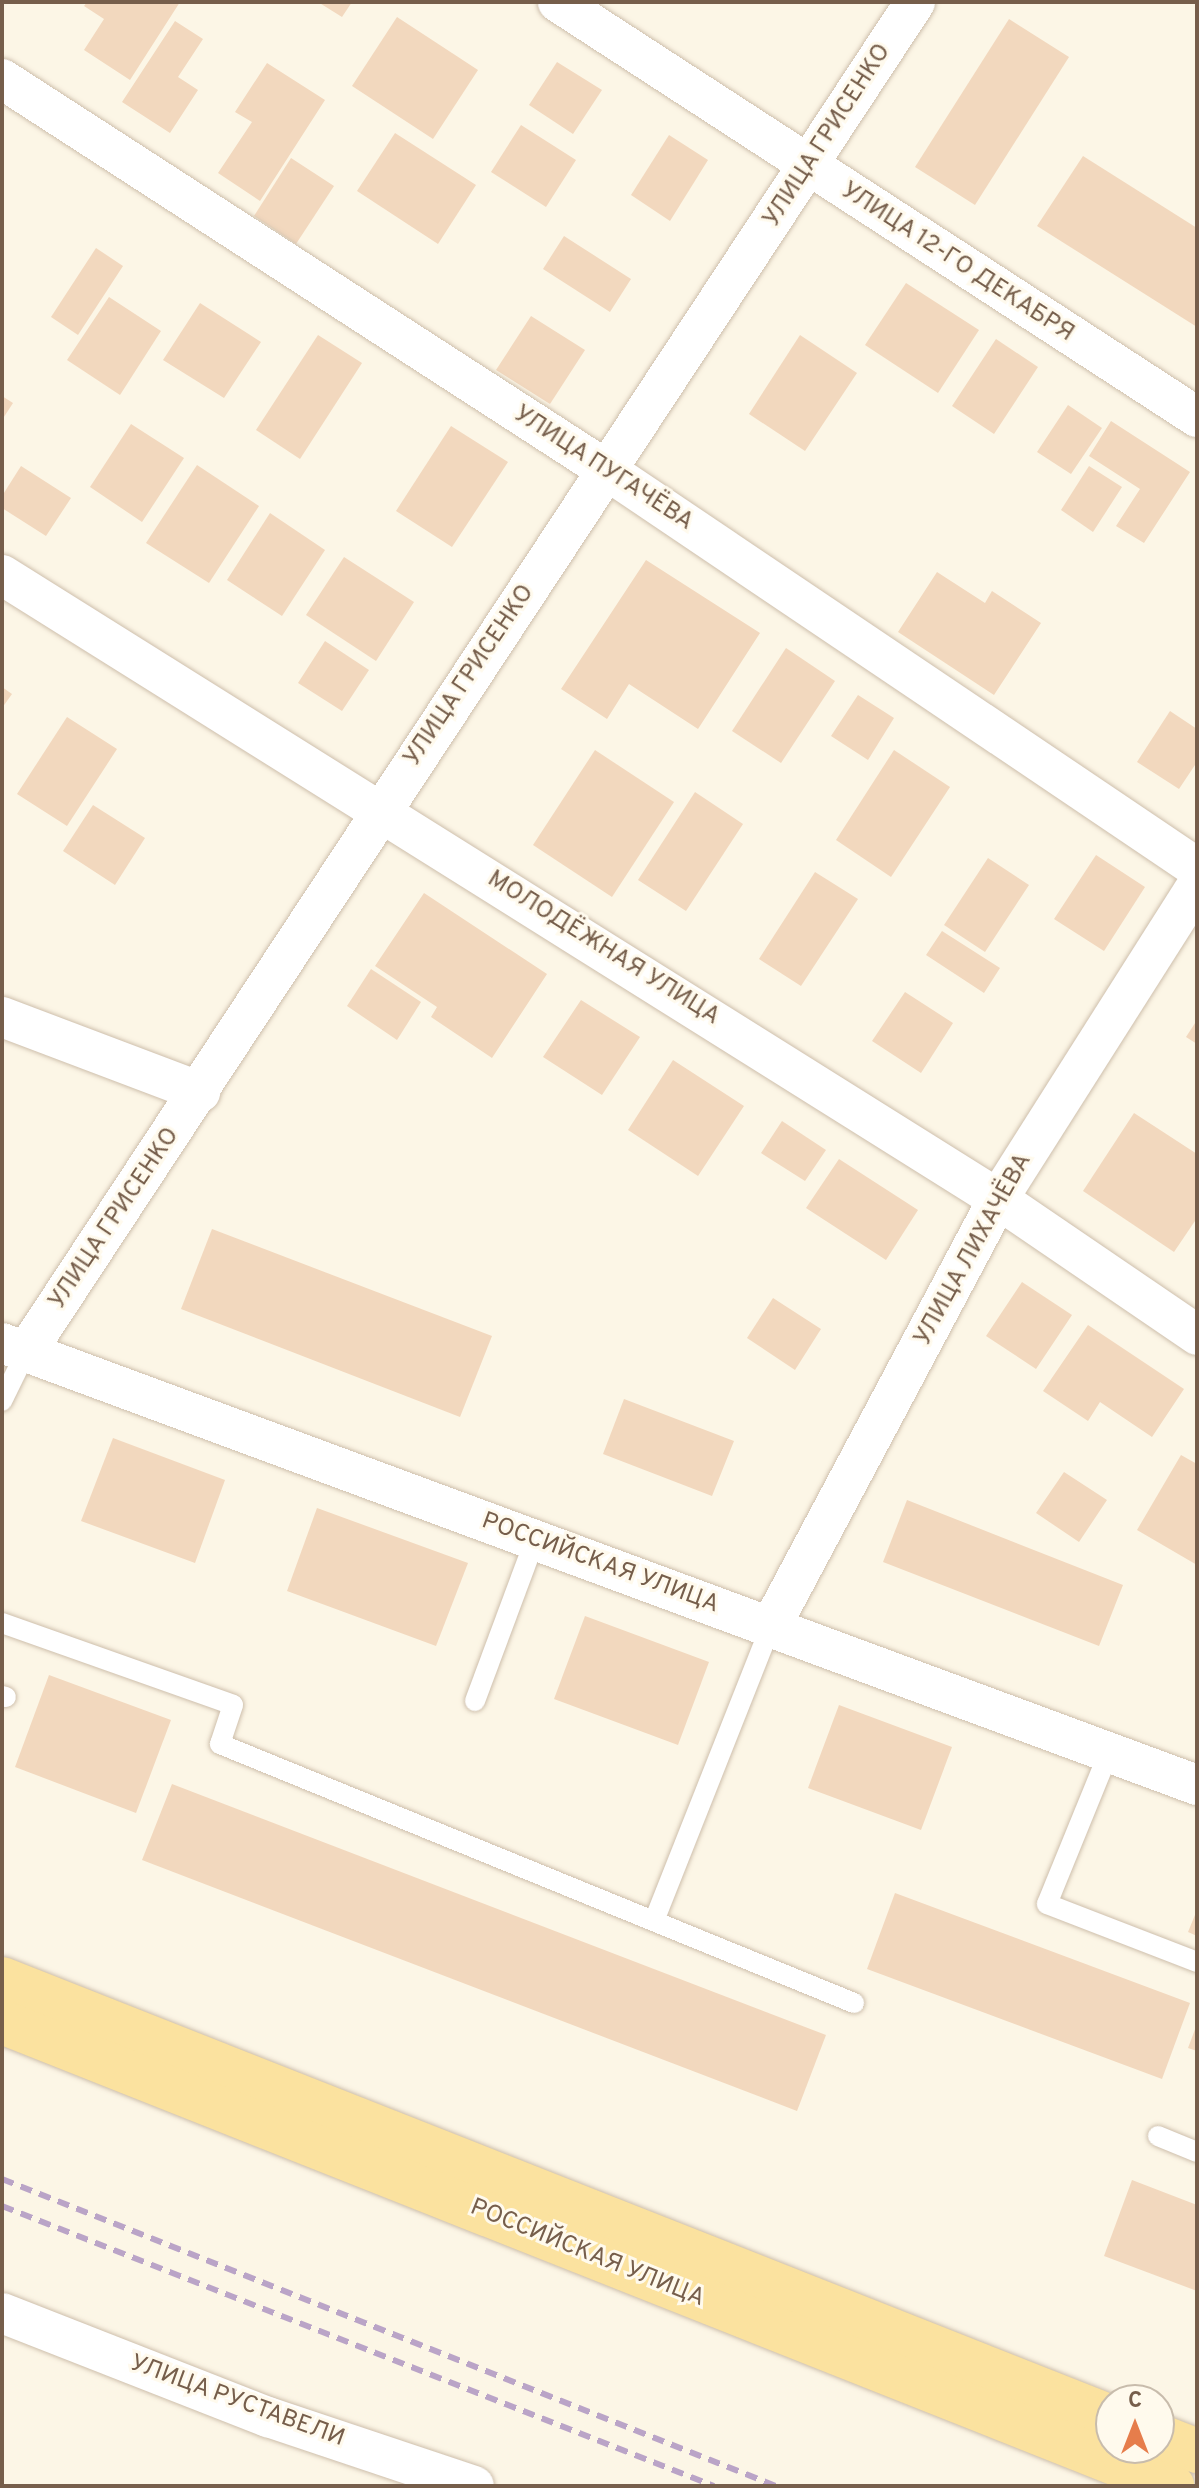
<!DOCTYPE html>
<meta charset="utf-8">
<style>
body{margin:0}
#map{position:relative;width:1199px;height:2488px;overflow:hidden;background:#fcf6e6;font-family:Overpass,sans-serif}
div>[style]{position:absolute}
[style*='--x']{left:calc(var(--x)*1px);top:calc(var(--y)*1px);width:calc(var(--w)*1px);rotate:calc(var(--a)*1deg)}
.building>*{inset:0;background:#f2d8be}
.roads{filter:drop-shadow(0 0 2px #cebfac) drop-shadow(0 0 2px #cebfac)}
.lane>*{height:20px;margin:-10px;padding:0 10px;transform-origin:10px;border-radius:10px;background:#fff}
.street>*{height:40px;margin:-20px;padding:0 20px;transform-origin:20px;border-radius:20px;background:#fff}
.primary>*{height:44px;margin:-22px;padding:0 22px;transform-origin:22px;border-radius:22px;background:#fbe29f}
.rail>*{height:6px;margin-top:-3px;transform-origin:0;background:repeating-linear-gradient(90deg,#baa4c7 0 12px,transparent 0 20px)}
span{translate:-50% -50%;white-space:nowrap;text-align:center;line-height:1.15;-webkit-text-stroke:6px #fffaed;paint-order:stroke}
.street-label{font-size:24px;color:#765e4b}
.frame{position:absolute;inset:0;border:4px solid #765e4b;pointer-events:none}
.north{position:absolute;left:1095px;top:2384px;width:80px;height:80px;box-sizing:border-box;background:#fffaed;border:2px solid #c8bcac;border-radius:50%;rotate:0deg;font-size:22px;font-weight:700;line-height:32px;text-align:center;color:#765e4b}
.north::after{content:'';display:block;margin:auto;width:28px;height:36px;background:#e67d4b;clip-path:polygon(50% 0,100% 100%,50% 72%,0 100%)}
</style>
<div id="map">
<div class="building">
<div style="clip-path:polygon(87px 2px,180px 2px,130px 80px,84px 50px,104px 19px,84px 6px)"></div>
<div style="clip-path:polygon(318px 2px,352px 2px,342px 17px)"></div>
<div style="clip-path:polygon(397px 17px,478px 70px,433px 139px,352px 86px)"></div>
<div style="clip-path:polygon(1009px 19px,1069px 57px,975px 205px,915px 167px)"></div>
<div style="clip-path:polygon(175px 21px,203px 39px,178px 77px,198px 90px,170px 133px,122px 102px)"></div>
<div style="clip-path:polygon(557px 62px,602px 90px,573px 134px,529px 105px)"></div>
<div style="clip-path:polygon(267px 63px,325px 100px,260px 201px,218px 173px,252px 122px,235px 112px)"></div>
<div style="clip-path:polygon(521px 125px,576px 160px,546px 207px,491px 172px)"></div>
<div style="clip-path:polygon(395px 133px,476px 185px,438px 244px,357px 191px)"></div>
<div style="clip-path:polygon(669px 135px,708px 160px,670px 221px,631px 195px)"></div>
<div style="clip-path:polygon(1083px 156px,1197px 228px,1197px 327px,1037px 226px)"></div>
<div style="clip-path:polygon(291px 158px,334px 186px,296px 244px,254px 216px)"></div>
<div style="clip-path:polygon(564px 236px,631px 279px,610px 312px,543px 269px)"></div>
<div style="clip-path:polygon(96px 248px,123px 266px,78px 335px,51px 317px)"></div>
<div style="clip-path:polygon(906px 283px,979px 330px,938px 393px,865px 345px)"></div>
<div style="clip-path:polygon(109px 297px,161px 331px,120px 395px,67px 360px)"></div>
<div style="clip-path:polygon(200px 303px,261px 342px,224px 398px,163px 360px)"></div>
<div style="clip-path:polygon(531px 316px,585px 350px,550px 404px,496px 370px)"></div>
<div style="clip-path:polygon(318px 335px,362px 363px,300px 459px,256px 430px)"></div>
<div style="clip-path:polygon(800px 335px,857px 373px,805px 451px,749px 414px)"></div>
<div style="clip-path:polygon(996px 339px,1038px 367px,994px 434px,952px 406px)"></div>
<div style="clip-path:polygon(2px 396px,13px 403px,2px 420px)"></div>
<div style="clip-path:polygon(1068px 405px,1102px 428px,1071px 474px,1037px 452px)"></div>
<div style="clip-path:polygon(1111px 421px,1190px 472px,1144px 543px,1116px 526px,1140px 489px,1089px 456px)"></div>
<div style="clip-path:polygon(131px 424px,184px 458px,142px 522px,90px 487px)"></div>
<div style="clip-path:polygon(451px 426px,508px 462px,452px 547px,396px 511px)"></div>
<div style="clip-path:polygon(197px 465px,259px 506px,209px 583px,146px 543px)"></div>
<div style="clip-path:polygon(21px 466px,71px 498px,46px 536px,2px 508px,2px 496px)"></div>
<div style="clip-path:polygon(1089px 466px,1122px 487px,1093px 532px,1061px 510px)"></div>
<div style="clip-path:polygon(270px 513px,325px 550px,282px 616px,227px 580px)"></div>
<div style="clip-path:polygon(344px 557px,414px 602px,376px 661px,306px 615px)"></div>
<div style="clip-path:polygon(646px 560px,760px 633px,698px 729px,629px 684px,607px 719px,561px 689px)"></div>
<div style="clip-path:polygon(937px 572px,985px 603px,992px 591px,1041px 623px,994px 695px,898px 632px)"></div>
<div style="clip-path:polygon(325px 641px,369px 670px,342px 711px,298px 683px)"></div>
<div style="clip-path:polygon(786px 648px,835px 681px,781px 763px,732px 731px)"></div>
<div style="clip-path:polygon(2px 687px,12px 694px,2px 708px)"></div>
<div style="clip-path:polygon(858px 695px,894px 718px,868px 760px,831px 736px)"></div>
<div style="clip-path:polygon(1170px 711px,1197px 729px,1197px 762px,1179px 789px,1137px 762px)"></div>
<div style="clip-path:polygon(67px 717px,117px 749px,67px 826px,17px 794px)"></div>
<div style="clip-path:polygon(595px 750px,674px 802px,612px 897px,533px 845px)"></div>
<div style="clip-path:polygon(894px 750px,950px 787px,891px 877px,836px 840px)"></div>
<div style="clip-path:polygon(695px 792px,743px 824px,686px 911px,638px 880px)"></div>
<div style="clip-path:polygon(93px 805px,145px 838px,115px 885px,63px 851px)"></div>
<div style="clip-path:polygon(1096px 855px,1145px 887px,1104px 951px,1054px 919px)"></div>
<div style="clip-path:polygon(988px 858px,1029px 885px,985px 952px,944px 925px)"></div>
<div style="clip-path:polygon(815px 872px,858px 899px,801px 986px,759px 959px)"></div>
<div style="clip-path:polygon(424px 893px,547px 974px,492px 1058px,431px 1017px,437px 1007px,375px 966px)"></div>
<div style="clip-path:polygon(942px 931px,1000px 968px,984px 993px,926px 955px)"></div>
<div style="clip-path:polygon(371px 969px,421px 1002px,397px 1040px,347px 1006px)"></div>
<div style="clip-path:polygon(905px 992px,953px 1023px,921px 1073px,872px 1041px)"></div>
<div style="clip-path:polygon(581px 1000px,640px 1037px,602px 1095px,543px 1057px)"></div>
<div style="clip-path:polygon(1197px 1020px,1197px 1044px,1186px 1037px)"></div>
<div style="clip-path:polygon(673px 1060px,744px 1106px,698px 1176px,628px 1130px)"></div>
<div style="clip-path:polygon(1134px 1113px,1197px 1154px,1197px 1218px,1174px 1252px,1083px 1191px)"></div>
<div style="clip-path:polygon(782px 1121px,826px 1150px,805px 1181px,761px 1153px)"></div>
<div style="clip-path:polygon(839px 1159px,918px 1210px,886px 1260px,806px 1208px)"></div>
<div style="clip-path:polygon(212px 1229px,492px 1336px,460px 1417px,181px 1309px)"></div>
<div style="clip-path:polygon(1022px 1282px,1072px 1315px,1036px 1369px,986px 1336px)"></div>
<div style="clip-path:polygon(773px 1298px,821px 1329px,795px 1370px,747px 1338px)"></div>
<div style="clip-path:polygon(1088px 1325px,1184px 1389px,1152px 1437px,1100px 1402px,1088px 1421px,1043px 1391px)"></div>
<div style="clip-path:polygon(624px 1399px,734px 1441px,712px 1496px,603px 1454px)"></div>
<div style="clip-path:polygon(113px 1438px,225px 1480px,195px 1563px,81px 1521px)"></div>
<div style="clip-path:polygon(1181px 1455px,1197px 1464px,1197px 1565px,1137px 1530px)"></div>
<div style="clip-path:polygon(1064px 1472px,1107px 1500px,1079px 1542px,1036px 1513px)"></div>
<div style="clip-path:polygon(907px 1500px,1123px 1585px,1099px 1646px,883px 1562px)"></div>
<div style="clip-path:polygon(317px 1508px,468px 1563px,436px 1646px,287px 1591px)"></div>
<div style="clip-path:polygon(585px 1616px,709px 1662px,678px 1745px,554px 1699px)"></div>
<div style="clip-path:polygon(49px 1675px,171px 1720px,136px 1813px,15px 1767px)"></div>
<div style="clip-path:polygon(839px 1705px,952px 1747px,921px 1830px,808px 1788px)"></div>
<div style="clip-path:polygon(172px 1784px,826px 2035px,797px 2111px,142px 1860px)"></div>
<div style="clip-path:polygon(895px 1893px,1190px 2003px,1162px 2079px,867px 1969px)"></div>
<div style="clip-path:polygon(1197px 1910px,1197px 1936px,1188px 1932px)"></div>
<div style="clip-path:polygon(1197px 2024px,1197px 2051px,1188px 2048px)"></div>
<div style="clip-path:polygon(1132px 2180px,1197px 2205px,1197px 2291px,1104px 2256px)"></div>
</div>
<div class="roads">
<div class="lane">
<div style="--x:2;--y:1401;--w:55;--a:-63.9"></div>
<div style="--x:2;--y:1623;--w:245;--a:19.5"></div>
<div style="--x:233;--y:1705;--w:41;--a:108.4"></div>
<div style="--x:220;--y:1744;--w:685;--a:22.22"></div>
<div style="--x:2;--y:1696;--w:4;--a:14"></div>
<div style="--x:475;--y:1701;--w:172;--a:-69.6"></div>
<div style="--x:1109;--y:1752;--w:164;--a:112.2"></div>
<div style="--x:1047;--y:1904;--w:161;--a:21.1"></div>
<div style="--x:654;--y:1921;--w:317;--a:-68.4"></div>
<div style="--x:1158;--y:2136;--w:42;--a:22.3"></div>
</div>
<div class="street">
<div style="--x:558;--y:2;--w:762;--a:33"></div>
<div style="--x:2;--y:79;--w:722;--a:32.9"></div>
<div style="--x:608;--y:471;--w:710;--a:33.98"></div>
<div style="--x:2;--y:575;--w:1175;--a:32.07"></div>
<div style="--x:998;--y:1199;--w:241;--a:34.3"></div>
<div style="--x:2;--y:1017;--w:212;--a:20.7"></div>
<div style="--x:2;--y:1343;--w:1274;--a:20.3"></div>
<div style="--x:26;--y:1352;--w:1616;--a:-56.63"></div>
<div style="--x:771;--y:1626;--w:484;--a:-62"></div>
<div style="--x:998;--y:1199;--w:372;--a:-57.6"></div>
<div style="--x:2;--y:2313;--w:286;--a:21.4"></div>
<div style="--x:268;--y:2417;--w:217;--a:18.5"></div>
</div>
<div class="primary">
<div style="--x:2;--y:1979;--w:1192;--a:21.55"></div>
<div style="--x:2;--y:2022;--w:1259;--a:21.63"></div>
<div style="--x:1159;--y:2436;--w:41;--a:21.5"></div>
</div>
</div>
<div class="rail">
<div style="--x:2;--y:2179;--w:833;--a:21.64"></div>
<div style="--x:2;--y:2206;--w:765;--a:21.47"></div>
</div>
<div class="street-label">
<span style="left:828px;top:136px;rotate:-57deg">УЛИЦА ГРИСЕНКО</span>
<span style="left:957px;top:263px;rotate:33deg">УЛИЦА 12-ГО ДЕКАБРЯ</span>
<span style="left:603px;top:469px;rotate:33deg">УЛИЦА ПУГАЧЁВА</span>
<span style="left:470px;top:676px;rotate:-56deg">УЛИЦА ГРИСЕНКО</span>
<span style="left:603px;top:949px;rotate:32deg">МОЛОДЁЖНАЯ УЛИЦА</span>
<span style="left:115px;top:1219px;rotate:-56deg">УЛИЦА ГРИСЕНКО</span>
<span style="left:974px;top:1250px;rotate:-61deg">УЛИЦА ЛИХАЧЁВА</span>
<span style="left:600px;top:1564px;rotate:20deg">РОССИЙСКАЯ УЛИЦА</span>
<span style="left:587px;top:2254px;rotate:22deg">РОССИЙСКАЯ УЛИЦА</span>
<span style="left:237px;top:2402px;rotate:20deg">УЛИЦА РУСТАВЕЛИ</span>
</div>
<div class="frame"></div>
<div class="north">С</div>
</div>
